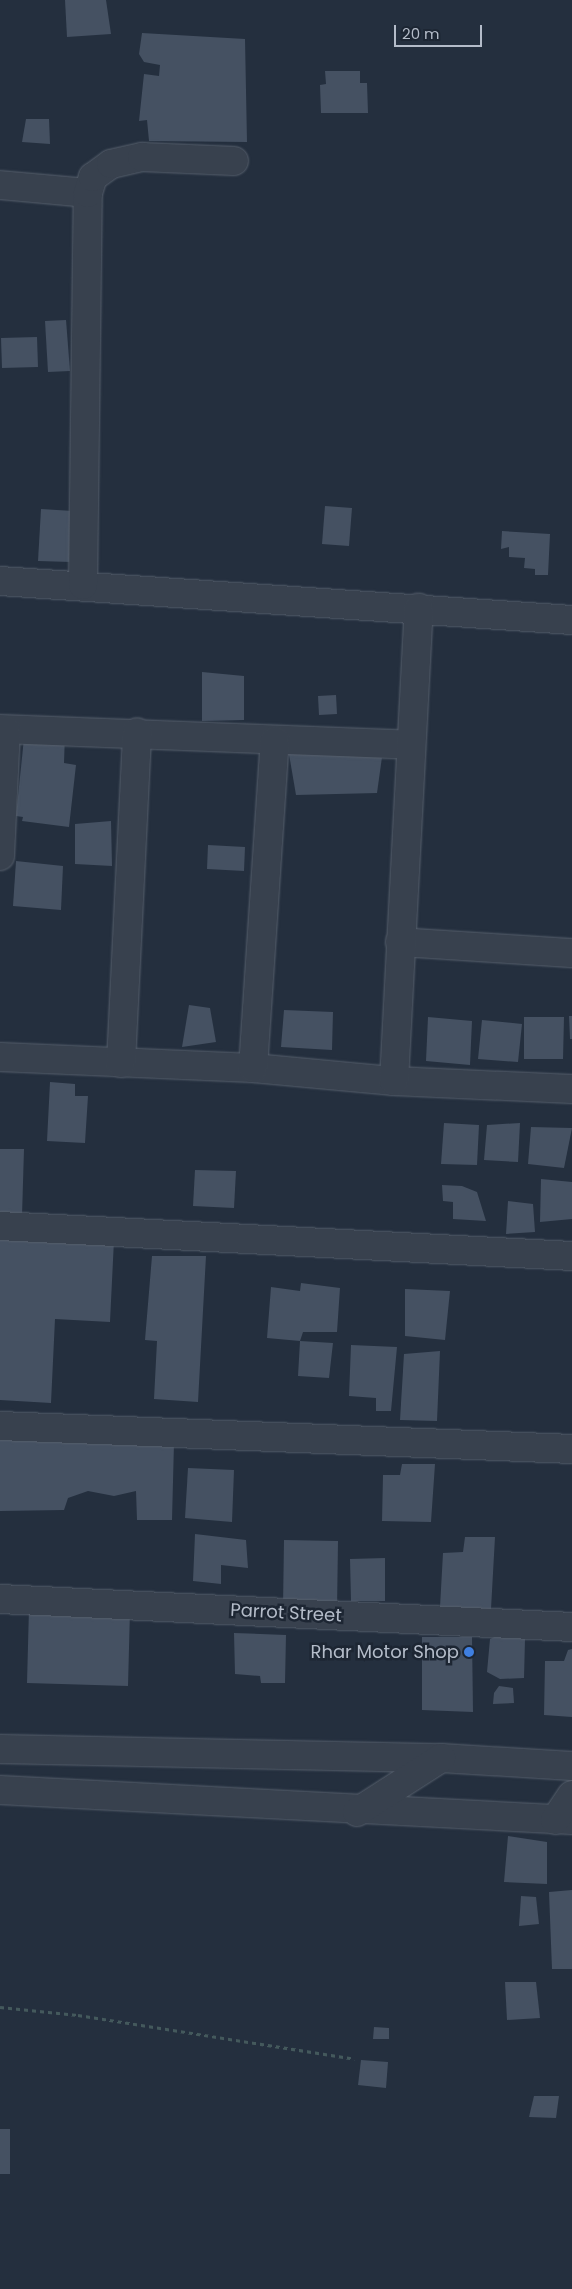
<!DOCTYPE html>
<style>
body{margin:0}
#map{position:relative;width:572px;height:2289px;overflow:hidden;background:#242f3e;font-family:Poppins,sans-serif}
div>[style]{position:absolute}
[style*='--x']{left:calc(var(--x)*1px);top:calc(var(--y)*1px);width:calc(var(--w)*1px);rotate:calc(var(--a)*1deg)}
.building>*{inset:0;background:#455162}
.path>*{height:3px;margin-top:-1.5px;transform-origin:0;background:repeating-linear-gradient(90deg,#44595c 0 4px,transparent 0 8px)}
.roads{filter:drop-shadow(0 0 1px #565f6c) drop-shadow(0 0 1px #565f6c)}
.minor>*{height:28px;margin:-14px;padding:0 14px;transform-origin:14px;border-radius:14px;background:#38414e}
.dots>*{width:14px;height:14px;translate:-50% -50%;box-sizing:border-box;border:2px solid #1d2633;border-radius:50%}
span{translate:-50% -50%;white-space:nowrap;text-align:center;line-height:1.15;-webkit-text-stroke:5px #1d2633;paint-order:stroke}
.street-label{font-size:18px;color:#b4bcc9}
.poi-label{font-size:18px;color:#b4bcc9}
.right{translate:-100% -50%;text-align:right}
.scale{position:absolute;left:394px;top:25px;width:88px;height:22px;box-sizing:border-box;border:2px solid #b4bcc9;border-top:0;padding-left:6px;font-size:15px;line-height:18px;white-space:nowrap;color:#b4bcc9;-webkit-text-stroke:4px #1d2633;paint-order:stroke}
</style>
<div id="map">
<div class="building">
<div style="clip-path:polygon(65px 0,106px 0,111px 34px,67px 37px)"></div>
<div style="clip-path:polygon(142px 33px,245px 39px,247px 142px,149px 141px,147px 120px,139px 121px,144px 74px,159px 76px,160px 65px,144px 62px,139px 54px)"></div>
<div style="clip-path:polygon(325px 71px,360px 71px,360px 83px,367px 83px,368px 113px,321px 113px,320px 85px,326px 84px)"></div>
<div style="clip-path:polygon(26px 119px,49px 119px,50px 144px,22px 142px)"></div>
<div style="clip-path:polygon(66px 320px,70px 371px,48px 372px,45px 321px)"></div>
<div style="clip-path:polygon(37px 337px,38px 367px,2px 368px,1px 338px)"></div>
<div style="clip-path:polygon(325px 506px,352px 508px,349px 546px,322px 544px)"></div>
<div style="clip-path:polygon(41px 509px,73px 511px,71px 562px,38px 561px)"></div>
<div style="clip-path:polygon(502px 531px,550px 534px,548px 575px,535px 575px,535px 569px,524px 568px,525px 558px,509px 557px,509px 547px,501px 549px)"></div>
<div style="clip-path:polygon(202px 672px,244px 676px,244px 720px,202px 721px)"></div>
<div style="clip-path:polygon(336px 695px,337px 714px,319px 715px,318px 696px)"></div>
<div style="clip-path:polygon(65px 734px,64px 763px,76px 765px,69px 827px,22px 821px,23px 817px,16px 816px,24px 738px)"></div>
<div style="clip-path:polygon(289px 754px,382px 757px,377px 793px,296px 795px)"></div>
<div style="clip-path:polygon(111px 821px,112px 866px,75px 864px,75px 824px)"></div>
<div style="clip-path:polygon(208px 845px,245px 847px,244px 871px,207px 869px)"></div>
<div style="clip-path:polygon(16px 861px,63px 866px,61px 910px,13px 906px)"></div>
<div style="clip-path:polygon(189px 1005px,210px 1008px,216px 1042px,182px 1047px)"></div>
<div style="clip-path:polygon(284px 1010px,333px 1012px,332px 1050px,281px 1047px)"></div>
<div style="clip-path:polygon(569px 1016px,572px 1016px,572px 1039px,570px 1039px)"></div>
<div style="clip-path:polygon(428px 1017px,472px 1021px,470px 1065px,426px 1061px)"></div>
<div style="clip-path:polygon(524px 1017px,564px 1017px,563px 1059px,524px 1059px)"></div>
<div style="clip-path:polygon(482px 1020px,522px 1024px,518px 1062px,478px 1059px)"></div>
<div style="clip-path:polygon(50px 1082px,75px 1084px,75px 1096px,88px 1096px,85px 1143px,47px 1141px)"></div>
<div style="clip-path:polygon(444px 1123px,479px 1125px,477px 1165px,441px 1164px)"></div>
<div style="clip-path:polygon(520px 1123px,518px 1162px,484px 1160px,487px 1125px)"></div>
<div style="clip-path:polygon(531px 1127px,572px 1128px,564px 1168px,528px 1164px)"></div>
<div style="clip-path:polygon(0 1149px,24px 1149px,22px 1216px,0 1215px)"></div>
<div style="clip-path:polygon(195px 1170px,236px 1171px,234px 1208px,193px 1206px)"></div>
<div style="clip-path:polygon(541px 1179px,572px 1182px,572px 1219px,540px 1222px)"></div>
<div style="clip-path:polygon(442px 1185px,462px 1186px,477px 1192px,486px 1221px,453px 1219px,453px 1202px,443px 1201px)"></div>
<div style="clip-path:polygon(508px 1201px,533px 1204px,535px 1232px,506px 1234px)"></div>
<div style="clip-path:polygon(0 1234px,114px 1240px,110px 1322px,55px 1319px,51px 1403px,0 1400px)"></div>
<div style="clip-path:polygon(152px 1256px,206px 1256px,198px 1402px,154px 1399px,157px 1341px,145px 1340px)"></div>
<div style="clip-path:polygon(301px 1283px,340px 1288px,337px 1332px,303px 1332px,300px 1341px,333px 1343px,329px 1378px,298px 1376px,300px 1341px,267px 1338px,271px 1287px,300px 1291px)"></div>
<div style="clip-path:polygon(405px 1289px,450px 1291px,445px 1340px,405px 1336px)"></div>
<div style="clip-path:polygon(351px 1345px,397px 1347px,391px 1411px,376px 1411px,376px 1398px,349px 1396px)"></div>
<div style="clip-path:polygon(440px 1351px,437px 1421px,400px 1420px,404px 1354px)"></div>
<div style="clip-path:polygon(0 1431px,174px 1443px,172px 1520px,137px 1520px,136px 1491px,114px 1496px,88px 1491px,68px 1498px,64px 1510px,0 1511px)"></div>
<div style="clip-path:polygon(402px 1464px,435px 1464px,431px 1522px,382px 1521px,383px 1475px,400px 1475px)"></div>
<div style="clip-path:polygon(188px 1468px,234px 1470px,232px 1522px,185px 1518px)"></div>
<div style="clip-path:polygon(195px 1534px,246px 1540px,248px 1568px,221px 1565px,221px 1584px,193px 1581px)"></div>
<div style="clip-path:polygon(465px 1537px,495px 1537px,491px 1609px,440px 1607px,443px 1553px,463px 1552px)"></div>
<div style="clip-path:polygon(284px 1540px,338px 1541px,337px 1610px,283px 1607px)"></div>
<div style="clip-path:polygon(385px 1558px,385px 1601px,351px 1601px,350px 1559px)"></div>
<div style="clip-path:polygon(29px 1608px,130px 1610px,128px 1686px,27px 1683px)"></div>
<div style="clip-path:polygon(234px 1633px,286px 1635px,285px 1683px,261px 1683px,260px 1676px,235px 1674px)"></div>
<div style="clip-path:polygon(501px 1634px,525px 1639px,524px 1678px,500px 1679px,487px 1672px,490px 1639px)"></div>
<div style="clip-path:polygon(422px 1637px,472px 1637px,473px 1712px,422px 1710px)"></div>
<div style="clip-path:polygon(572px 1649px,572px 1717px,544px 1715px,545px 1661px,564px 1661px,568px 1650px)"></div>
<div style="clip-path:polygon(499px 1686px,513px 1688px,514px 1703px,493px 1704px,494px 1693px)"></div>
<div style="clip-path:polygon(508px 1836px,547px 1842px,547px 1884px,504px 1882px)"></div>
<div style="clip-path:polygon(572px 1890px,572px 1969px,552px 1969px,549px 1892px)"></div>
<div style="clip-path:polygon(521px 1896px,536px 1897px,539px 1924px,519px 1926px)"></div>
<div style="clip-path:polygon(505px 1982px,536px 1982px,540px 2018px,507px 2020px)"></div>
<div style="clip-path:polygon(374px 2027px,389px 2028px,389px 2039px,373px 2039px)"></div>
<div style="clip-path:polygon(361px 2060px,388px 2062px,386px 2088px,358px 2085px)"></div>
<div style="clip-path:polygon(534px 2096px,559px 2096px,556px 2118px,529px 2117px)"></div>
<div style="clip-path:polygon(0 2129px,10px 2129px,10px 2174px,0 2174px)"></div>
</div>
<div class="path">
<div style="--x:0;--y:2007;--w:78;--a:5.9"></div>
<div style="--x:78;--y:2015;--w:280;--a:9"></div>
</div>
<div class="roads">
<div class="minor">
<div style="--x:0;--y:185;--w:88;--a:5.2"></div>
<div style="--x:0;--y:581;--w:573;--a:3.9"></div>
<div style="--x:83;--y:585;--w:392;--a:-89.3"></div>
<div style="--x:88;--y:193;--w:17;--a:-73"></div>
<div style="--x:93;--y:177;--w:22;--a:-36"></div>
<div style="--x:111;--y:164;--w:32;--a:-13"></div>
<div style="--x:142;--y:157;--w:92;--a:2.5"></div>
<div style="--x:0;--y:729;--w:411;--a:2.2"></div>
<div style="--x:0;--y:856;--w:126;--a:-87.3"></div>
<div style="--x:400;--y:942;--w:172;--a:3.7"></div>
<div style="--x:0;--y:1057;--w:253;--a:2.5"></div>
<div style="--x:253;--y:1068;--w:142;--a:5.3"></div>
<div style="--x:394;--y:1081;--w:178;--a:2.6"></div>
<div style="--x:121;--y:1063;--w:331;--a:-87.2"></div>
<div style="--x:253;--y:1068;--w:328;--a:-86.2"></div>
<div style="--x:394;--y:1081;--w:474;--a:-87"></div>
<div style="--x:0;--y:1226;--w:573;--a:3"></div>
<div style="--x:0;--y:1426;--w:572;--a:2.3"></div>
<div style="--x:0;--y:1599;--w:573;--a:2.8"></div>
<div style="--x:0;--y:1749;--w:441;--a:1.2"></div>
<div style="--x:441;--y:1758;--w:131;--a:3.5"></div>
<div style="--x:0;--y:1790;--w:573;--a:3"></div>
<div style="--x:357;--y:1812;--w:100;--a:-32.7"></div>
<div style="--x:555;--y:1820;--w:30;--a:-56"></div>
</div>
</div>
<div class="dots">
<div style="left:469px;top:1652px;background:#3f7fe0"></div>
</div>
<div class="street-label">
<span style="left:286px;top:1613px;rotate:3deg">Parrot Street</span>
</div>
<div class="poi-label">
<span class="right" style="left:459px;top:1652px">Rhar Motor Shop</span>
</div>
<div class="scale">20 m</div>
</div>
